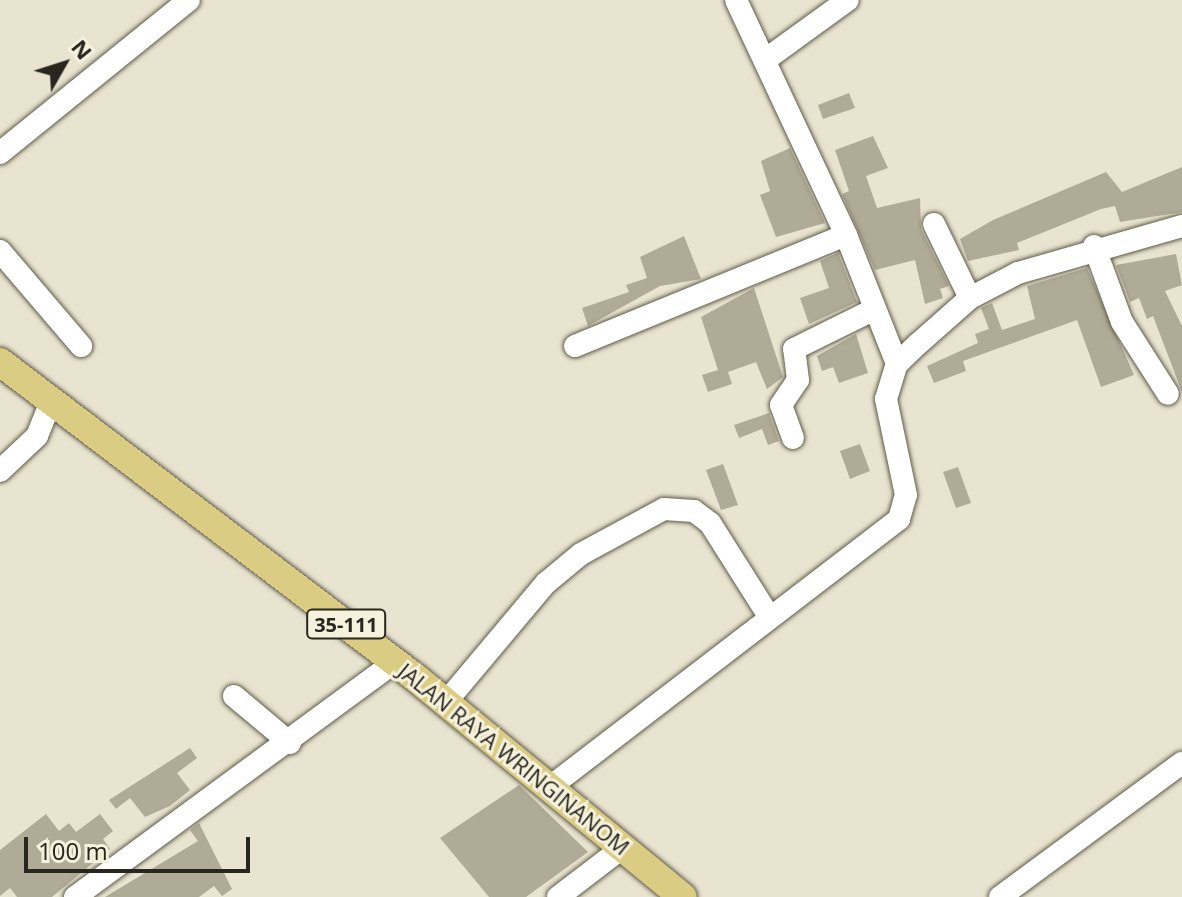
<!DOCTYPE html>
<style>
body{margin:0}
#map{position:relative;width:1182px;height:897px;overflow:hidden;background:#e8e4d0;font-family:"Open Sans",sans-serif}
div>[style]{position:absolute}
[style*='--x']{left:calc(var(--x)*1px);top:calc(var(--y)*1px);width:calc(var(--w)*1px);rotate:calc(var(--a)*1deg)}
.building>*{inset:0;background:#afab97}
.roads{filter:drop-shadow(0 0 2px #5f5b49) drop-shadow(0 0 2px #5f5b49)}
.minor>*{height:22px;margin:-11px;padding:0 11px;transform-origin:11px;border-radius:11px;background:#fff}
.major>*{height:28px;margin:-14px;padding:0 14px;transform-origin:14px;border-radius:14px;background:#dbcc83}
span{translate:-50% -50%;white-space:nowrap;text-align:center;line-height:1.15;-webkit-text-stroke:6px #f6f1dd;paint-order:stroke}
.shield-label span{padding:2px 6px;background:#f6f1dd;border:2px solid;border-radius:6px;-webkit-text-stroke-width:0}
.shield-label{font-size:20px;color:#28261f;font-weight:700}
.street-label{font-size:22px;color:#28261f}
.north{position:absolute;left:24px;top:24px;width:80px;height:80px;-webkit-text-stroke:6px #f6f1dd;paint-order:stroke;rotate:51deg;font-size:22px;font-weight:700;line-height:32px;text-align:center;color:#28261f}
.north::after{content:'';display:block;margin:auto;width:28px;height:36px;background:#28261f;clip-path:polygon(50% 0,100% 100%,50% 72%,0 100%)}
.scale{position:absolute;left:24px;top:837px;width:226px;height:36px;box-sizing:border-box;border:4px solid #28261f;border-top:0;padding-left:10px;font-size:24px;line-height:28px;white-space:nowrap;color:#28261f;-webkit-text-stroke:6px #f6f1dd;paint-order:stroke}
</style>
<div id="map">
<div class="building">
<div style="clip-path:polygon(849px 93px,855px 108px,823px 119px,818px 105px)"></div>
<div style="clip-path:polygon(873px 136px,888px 168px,866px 176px,877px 208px,920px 198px,921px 229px,949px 286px,940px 289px,943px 298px,925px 304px,915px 260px,875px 270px,842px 194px,849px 191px,835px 150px)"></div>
<div style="clip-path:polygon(790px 148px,825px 223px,776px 237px,760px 195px,770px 191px,761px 161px)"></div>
<div style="clip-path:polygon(1182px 167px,1182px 212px,1120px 222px,1115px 206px,1101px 209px,1017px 243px,1019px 250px,968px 261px,960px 239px,993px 220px,1106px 172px,1122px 192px)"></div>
<div style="clip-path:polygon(684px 236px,701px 279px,660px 286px,588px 326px,582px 308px,629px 292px,626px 285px,647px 278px,640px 257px)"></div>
<div style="clip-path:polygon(838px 253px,857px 302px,809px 324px,800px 298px,829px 288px,820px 261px)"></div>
<div style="clip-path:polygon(1176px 254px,1182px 285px,1165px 291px,1182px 326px,1182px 392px,1153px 316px,1147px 319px,1139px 298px,1130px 302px,1116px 265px)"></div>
<div style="clip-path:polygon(1087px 268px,1134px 375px,1101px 387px,1077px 320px,963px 361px,966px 371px,934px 383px,927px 366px,978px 343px,975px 334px,989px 329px,981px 308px,992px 303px,1002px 330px,1035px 319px,1027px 286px)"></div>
<div style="clip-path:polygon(754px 288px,783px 377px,767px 389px,756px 362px,728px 372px,732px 384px,708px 392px,702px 375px,718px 370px,701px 317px)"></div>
<div style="clip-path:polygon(856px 334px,868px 373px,839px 383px,833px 367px,822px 371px,817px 356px)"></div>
<div style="clip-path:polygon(769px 413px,779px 441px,768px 445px,762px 429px,739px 438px,734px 425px)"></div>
<div style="clip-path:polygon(860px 444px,870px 471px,850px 479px,840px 451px)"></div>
<div style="clip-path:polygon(723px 464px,738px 505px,721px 510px,706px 470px)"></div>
<div style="clip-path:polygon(958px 467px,971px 503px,956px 508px,943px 472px)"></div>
<div style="clip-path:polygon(190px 748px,197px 758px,177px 773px,190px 790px,170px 806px,145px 817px,130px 798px,116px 809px,109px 800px)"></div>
<div style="clip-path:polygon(519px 785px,588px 852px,526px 897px,489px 897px,440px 838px)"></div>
<div style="clip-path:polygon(46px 814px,59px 831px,69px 823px,76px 832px,100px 814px,113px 831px,103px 839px,110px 849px,52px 897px,17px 897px,10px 888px,0 896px,0 850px)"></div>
<div style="clip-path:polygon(199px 823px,232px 889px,222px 896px,214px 886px,199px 897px,105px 897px,198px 841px,190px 830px)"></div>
</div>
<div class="roads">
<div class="minor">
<div style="--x:736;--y:0;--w:259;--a:64.9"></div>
<div style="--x:846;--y:235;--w:139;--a:68.4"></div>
<div style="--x:765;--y:60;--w:102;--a:-35.9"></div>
<div style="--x:0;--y:153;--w:243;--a:-39"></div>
<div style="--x:934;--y:224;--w:82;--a:64.1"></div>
<div style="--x:1094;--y:246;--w:81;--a:69.8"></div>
<div style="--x:1122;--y:322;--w:85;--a:57.4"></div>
<div style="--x:0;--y:251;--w:125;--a:49.5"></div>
<div style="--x:575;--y:346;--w:293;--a:-22.3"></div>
<div style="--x:793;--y:438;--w:35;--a:-110"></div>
<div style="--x:781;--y:405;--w:30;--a:-56"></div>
<div style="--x:798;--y:380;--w:31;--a:-97"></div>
<div style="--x:794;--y:349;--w:90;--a:-26.3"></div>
<div style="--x:0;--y:471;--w:51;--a:-43.4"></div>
<div style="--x:37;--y:436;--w:38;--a:-68"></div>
<div style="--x:234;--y:696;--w:73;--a:40"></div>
<div style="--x:446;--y:702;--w:155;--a:-50"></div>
<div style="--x:546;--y:583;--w:45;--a:-39.6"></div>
<div style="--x:581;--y:554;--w:94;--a:-28.5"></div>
<div style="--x:664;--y:509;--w:30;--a:4"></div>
<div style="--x:694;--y:511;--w:20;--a:37"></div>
<div style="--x:710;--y:523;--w:112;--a:57.7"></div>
<div style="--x:550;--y:787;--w:440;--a:-37.5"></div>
<div style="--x:899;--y:519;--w:25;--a:-74"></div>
<div style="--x:906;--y:495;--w:98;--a:-101.8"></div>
<div style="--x:886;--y:399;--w:37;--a:-73"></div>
<div style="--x:897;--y:364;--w:29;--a:-44"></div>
<div style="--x:918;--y:344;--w:69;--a:-41.5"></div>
<div style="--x:970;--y:298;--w:54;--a:-27.5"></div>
<div style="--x:1018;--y:273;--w:171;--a:-16"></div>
<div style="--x:75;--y:897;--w:397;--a:-36.3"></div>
<div style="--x:558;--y:897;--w:81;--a:-37.4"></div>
<div style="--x:1000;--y:897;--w:226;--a:-36.4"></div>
</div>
<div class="major">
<div style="--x:0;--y:362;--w:522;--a:37.22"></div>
<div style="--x:416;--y:678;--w:345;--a:39.4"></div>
</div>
</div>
<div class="shield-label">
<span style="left:346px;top:624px">35-111</span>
</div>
<div class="street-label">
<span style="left:514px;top:759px;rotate:39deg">JALAN RAYA WRINGINANOM</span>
</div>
<div class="north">N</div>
<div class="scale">100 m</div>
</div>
